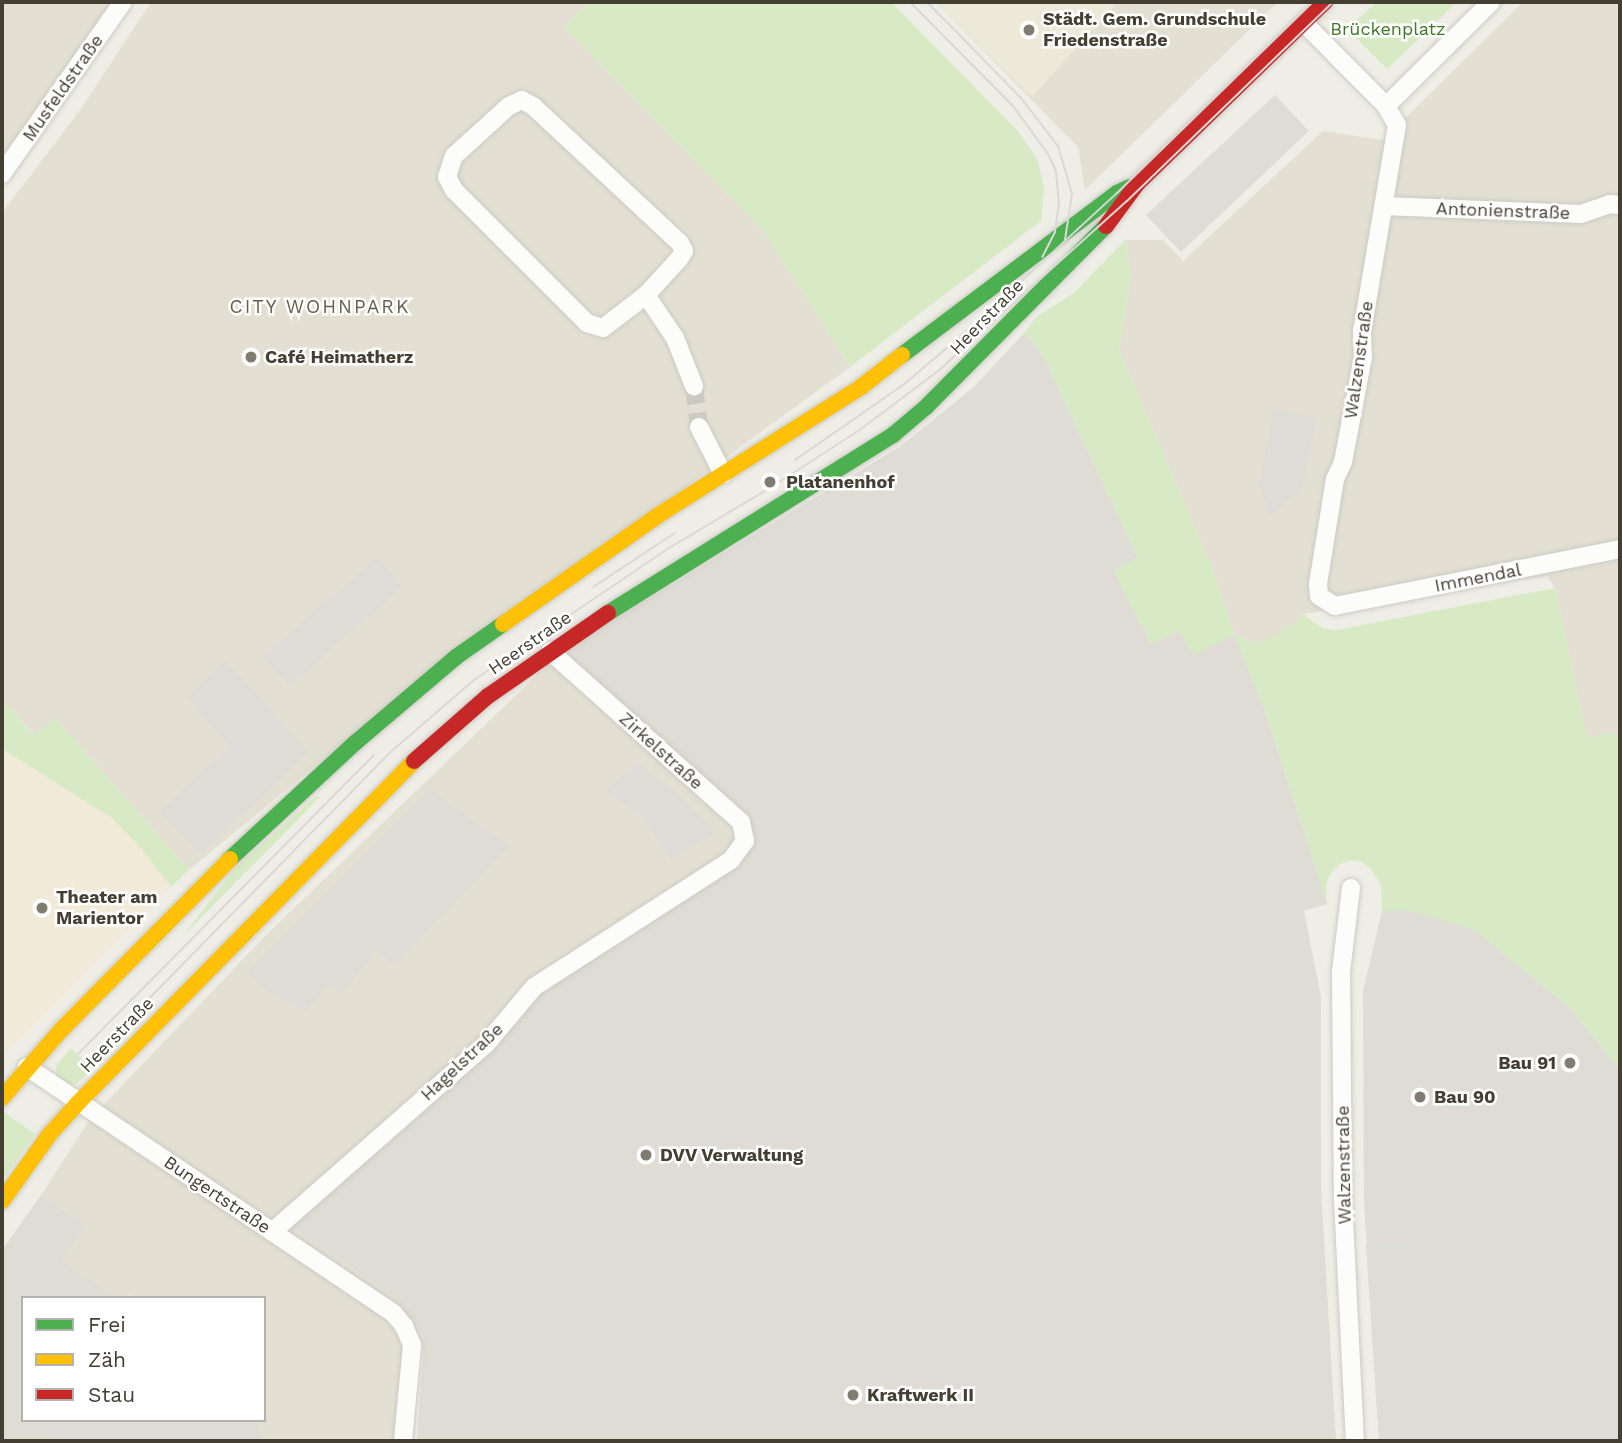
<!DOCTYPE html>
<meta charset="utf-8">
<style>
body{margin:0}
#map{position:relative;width:1622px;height:1443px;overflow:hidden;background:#eeede6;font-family:"Work Sans",sans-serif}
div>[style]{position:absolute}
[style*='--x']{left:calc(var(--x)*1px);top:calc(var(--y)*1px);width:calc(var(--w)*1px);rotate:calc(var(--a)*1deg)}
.residential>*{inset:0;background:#e3e0d3}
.commercial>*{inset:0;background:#f2ead8}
.industrial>*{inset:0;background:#dedcd4}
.education>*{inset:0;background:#ede9d8}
.green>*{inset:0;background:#d8eac5}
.parking>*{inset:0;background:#dddcd6}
.street-tunnel>*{height:18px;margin-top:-9px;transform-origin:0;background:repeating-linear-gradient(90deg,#cccac2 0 18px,transparent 0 27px)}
.roads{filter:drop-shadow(0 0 2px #cccbc4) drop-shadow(0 0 2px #cccbc4)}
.street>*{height:18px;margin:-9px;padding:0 9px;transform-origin:9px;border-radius:9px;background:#fcfcfb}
.fast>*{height:16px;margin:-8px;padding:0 8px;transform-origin:8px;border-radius:8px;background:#4caf50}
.slow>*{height:16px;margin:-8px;padding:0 8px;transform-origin:8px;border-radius:8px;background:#ffc107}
.jam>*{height:16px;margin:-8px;padding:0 8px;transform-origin:8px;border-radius:8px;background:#c62828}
.tram>*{height:2px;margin:-1px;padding:0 1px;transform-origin:1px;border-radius:1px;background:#d8d8d7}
.dots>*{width:19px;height:19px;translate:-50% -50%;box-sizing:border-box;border:4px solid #fff;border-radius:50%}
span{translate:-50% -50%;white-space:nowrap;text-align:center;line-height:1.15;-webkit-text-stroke:5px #fff;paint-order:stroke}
.poi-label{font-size:18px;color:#443f33;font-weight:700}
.left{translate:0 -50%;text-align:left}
.right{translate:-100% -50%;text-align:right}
.park-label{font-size:18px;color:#3d7726}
.street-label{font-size:18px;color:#443f33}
.neighbourhood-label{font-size:19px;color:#675e4a;letter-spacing:2px}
.frame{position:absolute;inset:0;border:4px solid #443f33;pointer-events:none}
.legend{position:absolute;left:21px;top:1296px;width:245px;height:126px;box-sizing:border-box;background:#fff;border:2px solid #b4b2ad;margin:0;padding:9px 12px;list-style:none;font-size:21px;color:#443f33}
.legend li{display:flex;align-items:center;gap:14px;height:35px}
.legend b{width:35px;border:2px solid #b4b2ad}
</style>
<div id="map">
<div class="residential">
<div style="clip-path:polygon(2px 2px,118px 2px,8px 154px,2px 147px)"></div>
<div style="clip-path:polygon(151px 2px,589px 2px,564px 27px,762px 229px,850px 367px,412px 686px,189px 870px,55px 718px,35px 735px,2px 698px,2px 213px,80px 110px)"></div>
<div style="clip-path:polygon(936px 2px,1278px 2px,1085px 190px,1078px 147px)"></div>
<div style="clip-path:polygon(1523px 2px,1620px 2px,1620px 732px,1587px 738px,1555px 588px,1547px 576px,1303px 614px,1286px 633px,1253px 644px,1234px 634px,1212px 568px,1119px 350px,1131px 275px,1125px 240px,1163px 240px,1183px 261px,1323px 131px,1383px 140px)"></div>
<div style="clip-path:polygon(562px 651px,751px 839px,292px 1227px,390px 1294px,425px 1336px,396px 1441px,262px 1441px,257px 1420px,264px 1420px,264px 1298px,135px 1298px,130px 1295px,117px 1298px,60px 1261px,86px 1225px,41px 1195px,91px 1118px,265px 936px)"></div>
</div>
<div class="commercial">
<div style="clip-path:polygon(2px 749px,112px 818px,141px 848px,171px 887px,2px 1057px)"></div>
</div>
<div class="industrial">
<div style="clip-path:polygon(1024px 333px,1042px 354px,1138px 558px,1114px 571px,1151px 644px,1179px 631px,1193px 654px,1234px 634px,1265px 711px,1327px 904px,1304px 911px,1321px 997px,1321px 1189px,1336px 1441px,417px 1441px,424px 1336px,390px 1294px,292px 1227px,481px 1051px,538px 990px,751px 839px,562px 651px,901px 446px,974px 387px)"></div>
<div style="clip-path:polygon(1408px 910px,1475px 930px,1571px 1009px,1620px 1070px,1620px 1441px,1379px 1441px,1364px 1200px,1363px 991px,1382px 911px)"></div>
<div style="clip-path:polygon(41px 1195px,86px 1225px,61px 1261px,117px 1298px,23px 1298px,23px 1420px,257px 1420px,262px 1441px,7px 1441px,2px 1437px,2px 1250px)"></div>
</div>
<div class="education">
<div style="clip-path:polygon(936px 2px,1118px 2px,1032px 97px)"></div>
</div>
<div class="green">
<div style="clip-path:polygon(589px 2px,891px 2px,1019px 132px,1038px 161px,1044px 187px,1041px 221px,850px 367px,762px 229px,564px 27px)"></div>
<div style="clip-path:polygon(1377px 2px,1457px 2px,1387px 69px,1347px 29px)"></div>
<div style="clip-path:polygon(1125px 240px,1131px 275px,1119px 350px,1212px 568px,1234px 634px,1253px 644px,1284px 633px,1284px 627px,1293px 625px,1303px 614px,1322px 628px,1336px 630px,1555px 588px,1587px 737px,1620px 732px,1620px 1070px,1571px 1009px,1475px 930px,1408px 910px,1382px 911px,1381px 885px,1371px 869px,1362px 862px,1352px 860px,1340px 864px,1331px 873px,1326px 884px,1327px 904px,1265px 711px,1234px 635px,1193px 655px,1179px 631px,1151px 644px,1113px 571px,1138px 558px,1042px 354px,1024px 333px,1036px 317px,1075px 292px)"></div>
<div style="clip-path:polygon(2px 698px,34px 735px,55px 718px,189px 870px,171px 887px,141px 848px,112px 818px,2px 749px)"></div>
<div style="clip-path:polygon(315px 797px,320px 797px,183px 936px,234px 869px)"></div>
<div style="clip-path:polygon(71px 1048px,92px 1069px,78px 1083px,66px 1086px,57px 1079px,56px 1066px)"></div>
<div style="clip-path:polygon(3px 1111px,35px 1134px,2px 1181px,2px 1113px)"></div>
</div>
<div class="parking">
<div style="clip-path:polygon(1275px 95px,1309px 131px,1181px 252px,1146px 215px)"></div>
<div style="clip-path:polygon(1274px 408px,1317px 418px,1302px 490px,1270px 515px,1259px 484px)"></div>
<div style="clip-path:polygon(377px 558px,402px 587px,289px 686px,263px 656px)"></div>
<div style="clip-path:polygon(226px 661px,309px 752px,200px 854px,159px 812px,231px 746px,187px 698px)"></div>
<div style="clip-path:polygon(639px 762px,711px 825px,713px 835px,671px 860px,644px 818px,606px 791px)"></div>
<div style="clip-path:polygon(429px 789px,510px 846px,395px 965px,375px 951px,342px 994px,327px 985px,306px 1011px,266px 991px,247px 972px)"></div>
<div style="clip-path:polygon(1620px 1158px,1620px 1441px,1379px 1441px,1366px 1245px,1434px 1243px,1432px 1214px)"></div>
<div style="clip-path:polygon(70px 1420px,252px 1420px,257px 1441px,56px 1441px)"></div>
</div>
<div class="street-tunnel">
<div style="--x:694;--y:386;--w:41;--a:83"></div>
</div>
<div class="roads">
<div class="street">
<div style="--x:1304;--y:23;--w:117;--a:45.3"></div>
<div style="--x:1386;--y:106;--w:22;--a:60"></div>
<div style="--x:1397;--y:125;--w:209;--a:99.6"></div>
<div style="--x:1362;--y:331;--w:26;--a:88"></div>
<div style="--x:1363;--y:357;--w:107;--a:100.8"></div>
<div style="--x:1343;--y:462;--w:19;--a:115"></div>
<div style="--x:1335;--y:479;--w:106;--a:99.2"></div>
<div style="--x:1318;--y:584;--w:12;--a:85"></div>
<div style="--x:1319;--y:596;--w:19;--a:32"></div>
<div style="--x:1335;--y:606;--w:291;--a:-11.3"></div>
<div style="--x:1386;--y:106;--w:148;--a:-44.7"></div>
<div style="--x:2;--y:174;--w:210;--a:-54.9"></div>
<div style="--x:1384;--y:206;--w:197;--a:2.3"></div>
<div style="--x:1581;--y:214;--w:31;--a:-19"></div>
<div style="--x:1610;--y:204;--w:10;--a:6"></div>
<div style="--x:646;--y:295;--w:54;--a:142.5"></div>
<div style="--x:603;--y:328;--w:17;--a:-163"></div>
<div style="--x:587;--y:323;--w:188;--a:-135"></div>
<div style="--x:454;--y:190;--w:15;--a:-118"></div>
<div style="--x:447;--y:177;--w:22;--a:-72"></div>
<div style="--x:454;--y:156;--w:74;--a:-42.3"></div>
<div style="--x:509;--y:106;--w:14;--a:-25"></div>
<div style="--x:522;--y:100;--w:13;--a:29"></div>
<div style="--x:533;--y:106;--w:201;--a:43"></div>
<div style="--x:680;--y:243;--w:9;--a:63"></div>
<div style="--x:684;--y:251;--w:9;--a:122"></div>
<div style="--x:679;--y:259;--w:49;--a:132.5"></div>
<div style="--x:646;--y:295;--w:52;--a:56"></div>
<div style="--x:675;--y:338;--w:52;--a:68.4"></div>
<div style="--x:699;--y:427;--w:53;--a:62.9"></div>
<div style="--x:1351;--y:888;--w:85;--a:96.8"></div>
<div style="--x:1341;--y:972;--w:227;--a:89.5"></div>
<div style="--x:1343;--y:1199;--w:242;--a:87.2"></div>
<div style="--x:27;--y:1067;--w:442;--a:33.9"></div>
<div style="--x:394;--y:1314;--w:16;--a:50"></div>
<div style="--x:404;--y:1326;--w:21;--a:67"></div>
<div style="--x:412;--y:1345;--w:96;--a:95.4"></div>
<div style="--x:272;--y:1232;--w:286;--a:-41.3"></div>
<div style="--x:487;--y:1043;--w:73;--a:-50"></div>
<div style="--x:534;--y:987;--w:234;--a:-32.8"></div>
<div style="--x:731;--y:860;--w:24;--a:-54"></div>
<div style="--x:745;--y:841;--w:19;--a:-102"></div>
<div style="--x:741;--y:822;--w:256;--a:-138.2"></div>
</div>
<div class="fast">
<div style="--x:902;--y:355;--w:269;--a:-37"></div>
<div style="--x:1117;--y:193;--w:14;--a:-25"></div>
<div style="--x:608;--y:613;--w:336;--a:-32"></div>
<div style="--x:893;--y:435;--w:43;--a:-40.3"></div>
<div style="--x:926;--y:407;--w:255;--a:-45.2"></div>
<div style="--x:230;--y:859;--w:171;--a:-42.9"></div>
<div style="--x:355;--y:743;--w:133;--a:-40.4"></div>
<div style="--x:456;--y:657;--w:57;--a:-35.1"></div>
</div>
<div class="slow">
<div style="--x:503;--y:624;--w:188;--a:-35"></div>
<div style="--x:657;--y:516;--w:241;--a:-32.3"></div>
<div style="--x:861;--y:387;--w:52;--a:-38"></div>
<div style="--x:2;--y:1098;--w:91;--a:-49"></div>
<div style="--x:62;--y:1029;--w:239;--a:-45.3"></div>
<div style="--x:2;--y:1201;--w:81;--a:-54.5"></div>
<div style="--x:49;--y:1135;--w:43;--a:-47.8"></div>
<div style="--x:78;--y:1103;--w:479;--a:-45.5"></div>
</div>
<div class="jam">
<div style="--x:1106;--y:226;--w:52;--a:-53.6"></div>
<div style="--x:1137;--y:184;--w:262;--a:-44.1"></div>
<div style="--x:414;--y:761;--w:98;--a:-41.3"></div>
<div style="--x:488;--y:696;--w:146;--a:-34.7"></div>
</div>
</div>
<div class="tram">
<div style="--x:910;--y:2;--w:146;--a:45.3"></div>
<div style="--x:1013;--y:106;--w:59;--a:53.9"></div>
<div style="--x:1048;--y:154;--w:19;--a:65"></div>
<div style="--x:1056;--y:171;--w:32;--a:85"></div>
<div style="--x:1059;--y:203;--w:29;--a:98"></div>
<div style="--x:1055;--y:232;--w:28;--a:117"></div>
<div style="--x:927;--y:2;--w:134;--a:45.6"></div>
<div style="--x:1021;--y:98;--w:61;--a:52.4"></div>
<div style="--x:1058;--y:146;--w:50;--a:73.7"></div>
<div style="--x:1072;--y:194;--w:47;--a:98.7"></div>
<div style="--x:795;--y:460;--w:131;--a:-34.8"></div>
<div style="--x:903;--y:385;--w:96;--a:-40.3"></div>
<div style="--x:976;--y:323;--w:192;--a:-42.7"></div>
<div style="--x:1117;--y:193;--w:274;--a:-44.3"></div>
<div style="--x:593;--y:587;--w:98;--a:-33.4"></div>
<div style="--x:78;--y:1054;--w:421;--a:-45.3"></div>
<div style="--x:86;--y:1063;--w:440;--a:-45.6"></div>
<div style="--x:394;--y:749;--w:106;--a:-40.8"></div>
<div style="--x:474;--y:680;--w:235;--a:-34.1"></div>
<div style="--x:669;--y:548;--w:121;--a:-30.8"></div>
<div style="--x:773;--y:486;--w:105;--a:-32.9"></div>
<div style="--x:861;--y:429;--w:96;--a:-37"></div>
<div style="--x:938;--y:371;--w:254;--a:-42"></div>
<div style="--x:1127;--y:201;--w:286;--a:-44"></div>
</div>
<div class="dots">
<div style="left:1029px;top:30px;background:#807c72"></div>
<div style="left:251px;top:357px;background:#807c72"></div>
<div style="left:770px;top:482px;background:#807c72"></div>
<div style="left:42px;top:908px;background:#807c72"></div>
<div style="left:1570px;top:1063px;background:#807c72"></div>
<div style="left:1420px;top:1097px;background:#807c72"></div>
<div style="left:646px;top:1155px;background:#807c72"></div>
<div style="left:853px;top:1395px;background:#807c72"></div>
</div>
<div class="poi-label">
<span class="left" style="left:1043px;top:30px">Städt. Gem. Grundschule<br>Friedenstraße</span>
<span class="left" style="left:265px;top:357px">Café Heimatherz</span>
<span class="left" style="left:786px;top:482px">Platanenhof</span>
<span class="left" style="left:56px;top:908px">Theater am<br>Marientor</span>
<span class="right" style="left:1556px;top:1063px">Bau 91</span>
<span class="left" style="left:1434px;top:1097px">Bau 90</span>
<span class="left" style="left:660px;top:1155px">DVV Verwaltung</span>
<span class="left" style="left:867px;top:1395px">Kraftwerk II</span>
</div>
<div class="park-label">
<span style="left:1388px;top:29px">Brückenplatz</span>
</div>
<div class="street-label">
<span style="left:63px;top:88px;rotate:-55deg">Musfeldstraße</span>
<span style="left:1503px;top:211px;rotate:2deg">Antonienstraße</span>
<span style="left:987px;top:317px;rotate:-46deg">Heerstraße</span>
<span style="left:1359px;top:360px;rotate:-82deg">Walzenstraße</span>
<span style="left:1478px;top:578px;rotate:-11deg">Immendal</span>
<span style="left:530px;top:643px;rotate:-35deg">Heerstraße</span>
<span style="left:661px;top:751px;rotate:42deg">Zirkelstraße</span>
<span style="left:117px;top:1035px;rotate:-46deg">Heerstraße</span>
<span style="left:462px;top:1062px;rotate:-43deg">Hagelstraße</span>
<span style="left:1344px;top:1165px;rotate:-91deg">Walzenstraße</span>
<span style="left:217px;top:1195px;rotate:34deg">Bungertstraße</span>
</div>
<div class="neighbourhood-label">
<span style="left:320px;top:307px">CITY WOHNPARK</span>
</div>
<div class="frame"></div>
<ul class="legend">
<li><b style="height:9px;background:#4caf50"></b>Frei</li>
<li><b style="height:9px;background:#ffc107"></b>Zäh</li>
<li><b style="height:9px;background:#c62828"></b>Stau</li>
</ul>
</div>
